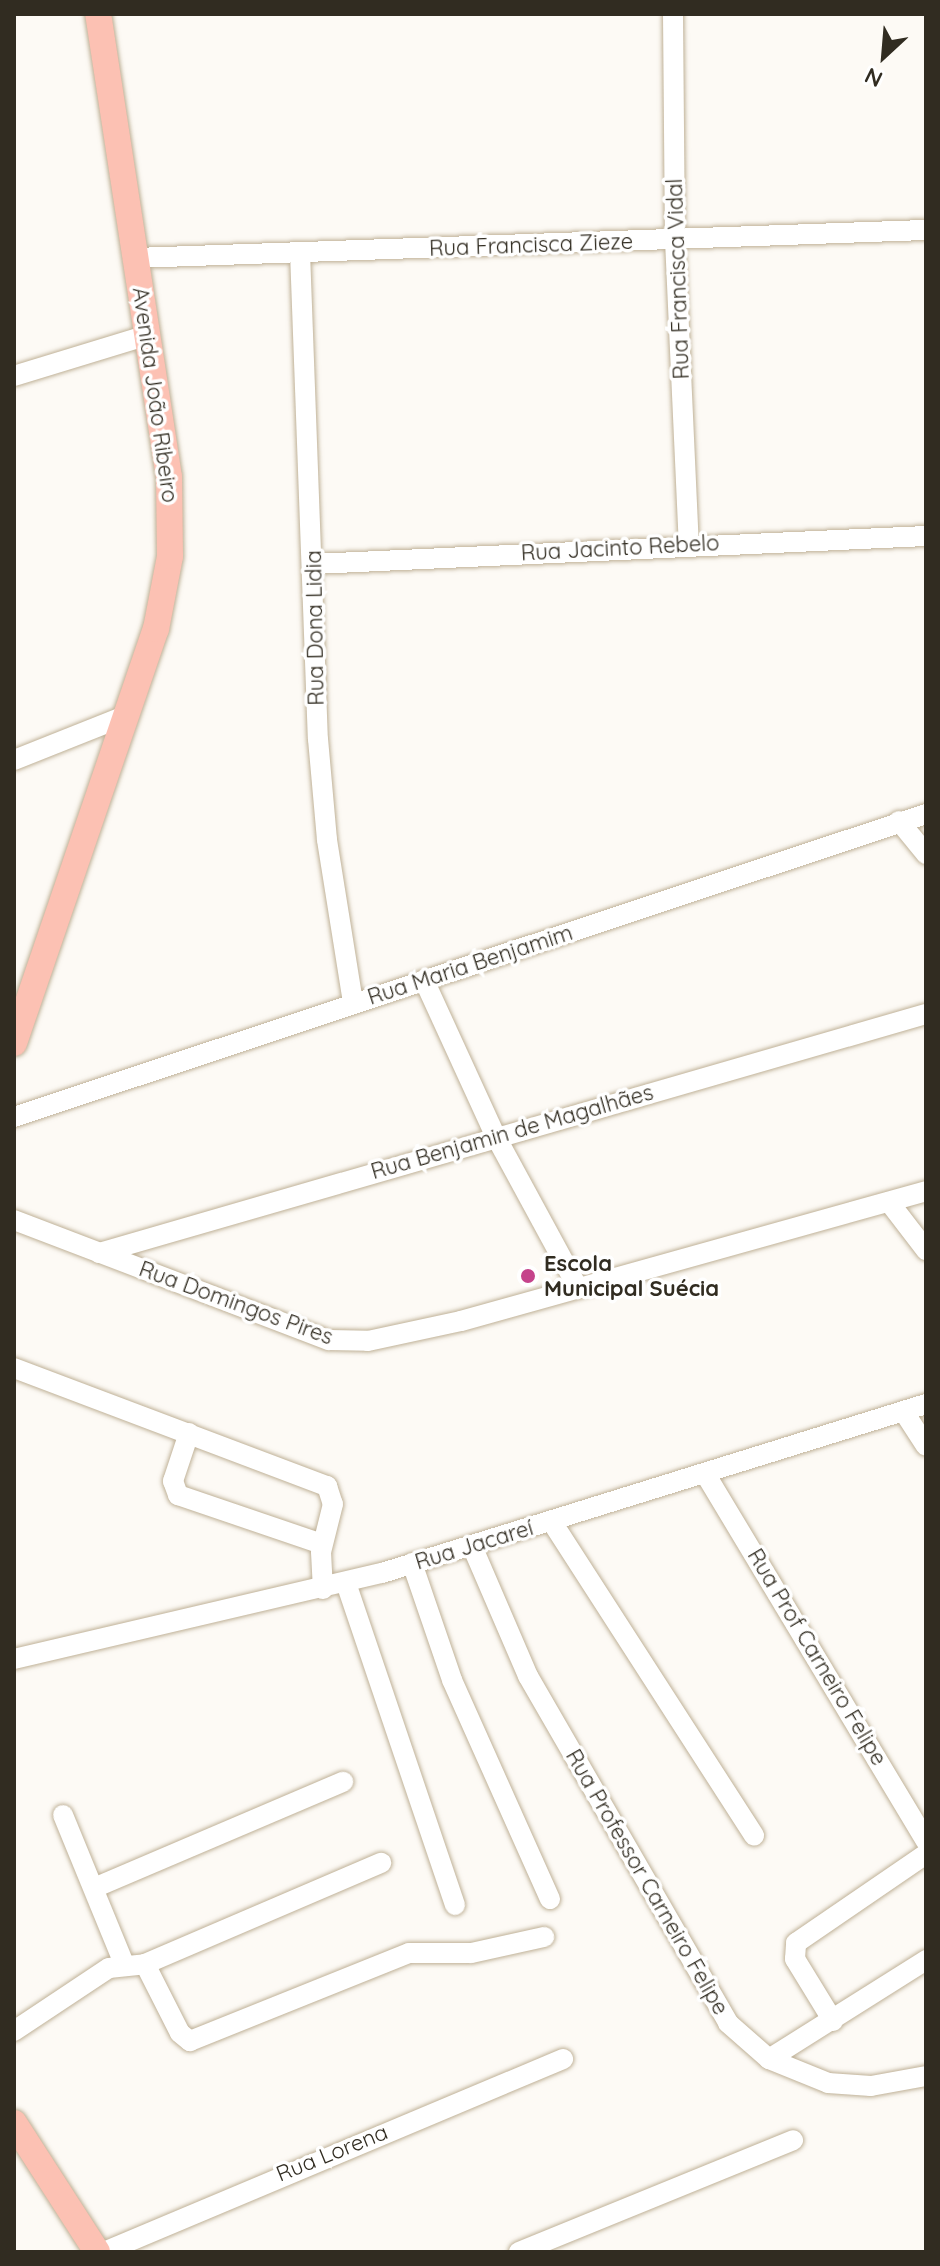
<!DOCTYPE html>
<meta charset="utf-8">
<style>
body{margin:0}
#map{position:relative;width:940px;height:2266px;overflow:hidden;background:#fdfaf5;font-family:Quicksand,sans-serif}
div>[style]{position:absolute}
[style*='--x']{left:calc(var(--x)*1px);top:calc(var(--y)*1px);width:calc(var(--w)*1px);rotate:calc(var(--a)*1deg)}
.roads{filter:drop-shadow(0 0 2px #bfb197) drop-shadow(0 0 2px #bfb197)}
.minor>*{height:20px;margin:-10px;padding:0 10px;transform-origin:10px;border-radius:10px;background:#fff}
.major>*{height:26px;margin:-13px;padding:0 13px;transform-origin:13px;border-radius:13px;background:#fcc1b3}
.dots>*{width:22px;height:22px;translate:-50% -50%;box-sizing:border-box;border:4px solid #fff;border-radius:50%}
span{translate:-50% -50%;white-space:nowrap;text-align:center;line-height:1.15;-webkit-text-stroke:7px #fff;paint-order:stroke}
.street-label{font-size:22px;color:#312c21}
.poi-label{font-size:22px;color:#312c21;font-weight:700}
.left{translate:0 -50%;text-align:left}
.frame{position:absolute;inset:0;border:16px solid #312c21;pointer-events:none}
.north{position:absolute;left:844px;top:16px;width:80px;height:80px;-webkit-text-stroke:6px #fff;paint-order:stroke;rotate:206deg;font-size:22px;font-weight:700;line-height:32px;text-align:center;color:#312c21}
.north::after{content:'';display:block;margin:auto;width:28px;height:36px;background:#312c21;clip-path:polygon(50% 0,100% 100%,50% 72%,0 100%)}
</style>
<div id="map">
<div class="roads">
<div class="minor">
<div style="--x:673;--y:14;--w:226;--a:89.5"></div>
<div style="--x:675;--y:240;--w:304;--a:87.4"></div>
<div style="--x:300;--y:252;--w:487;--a:87.9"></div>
<div style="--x:318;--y:739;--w:101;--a:84.9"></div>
<div style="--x:327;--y:840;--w:165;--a:80.9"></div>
<div style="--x:135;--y:258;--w:791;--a:-2.03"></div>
<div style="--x:14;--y:376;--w:140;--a:-17"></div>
<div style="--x:314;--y:564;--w:613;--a:-2.62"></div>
<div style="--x:14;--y:760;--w:122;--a:-21.7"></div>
<div style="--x:899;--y:821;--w:43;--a:50.7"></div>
<div style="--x:424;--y:980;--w:170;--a:65.4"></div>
<div style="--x:495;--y:1135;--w:174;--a:61.5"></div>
<div style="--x:14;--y:1117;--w:961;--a:-18.38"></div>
<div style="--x:889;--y:1202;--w:61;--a:52.4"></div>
<div style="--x:14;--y:1220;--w:337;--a:20.9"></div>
<div style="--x:329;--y:1340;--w:39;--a:1"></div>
<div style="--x:368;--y:1341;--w:95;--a:-12.1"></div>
<div style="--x:461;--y:1321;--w:483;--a:-15.6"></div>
<div style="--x:99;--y:1253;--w:861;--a:-16.12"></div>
<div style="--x:14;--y:1368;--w:335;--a:20.7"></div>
<div style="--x:327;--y:1486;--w:19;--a:72"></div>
<div style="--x:333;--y:1504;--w:49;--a:104"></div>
<div style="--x:321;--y:1552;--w:37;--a:87"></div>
<div style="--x:904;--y:1412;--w:40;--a:57.1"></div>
<div style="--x:189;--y:1433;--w:51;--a:108.4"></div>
<div style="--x:173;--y:1481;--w:15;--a:70"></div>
<div style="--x:178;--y:1495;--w:152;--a:18.8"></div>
<div style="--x:706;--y:1475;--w:427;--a:59"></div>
<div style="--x:552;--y:1522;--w:373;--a:57.2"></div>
<div style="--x:472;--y:1546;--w:142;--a:66.7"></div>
<div style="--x:528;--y:1676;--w:401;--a:60"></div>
<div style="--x:728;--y:2023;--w:55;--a:41.3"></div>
<div style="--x:769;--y:2059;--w:64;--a:22.1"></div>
<div style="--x:828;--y:2083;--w:43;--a:4"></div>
<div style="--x:871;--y:2086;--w:56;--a:-10.3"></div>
<div style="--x:412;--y:1563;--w:124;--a:71.1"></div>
<div style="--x:452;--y:1680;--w:240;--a:65.9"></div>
<div style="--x:346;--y:1583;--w:340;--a:71.3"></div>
<div style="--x:14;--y:1659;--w:378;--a:-13.2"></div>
<div style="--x:382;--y:1573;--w:570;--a:-17.26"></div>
<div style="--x:63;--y:1815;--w:161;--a:67.7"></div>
<div style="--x:94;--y:1888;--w:271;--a:-23.1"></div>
<div style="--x:145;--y:1964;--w:77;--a:63.1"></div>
<div style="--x:180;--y:2033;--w:13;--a:39"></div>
<div style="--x:190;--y:2041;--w:236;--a:-21.9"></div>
<div style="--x:409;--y:1953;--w:62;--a:0"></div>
<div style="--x:471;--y:1953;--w:75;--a:-12.4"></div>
<div style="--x:833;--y:2021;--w:73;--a:-121.5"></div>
<div style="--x:795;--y:1959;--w:16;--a:-86"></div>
<div style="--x:796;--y:1943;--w:158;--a:-34.4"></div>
<div style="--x:14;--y:2031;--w:114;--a:-33.6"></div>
<div style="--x:109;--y:1968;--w:36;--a:-6"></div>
<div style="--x:145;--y:1964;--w:257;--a:-23.2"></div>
<div style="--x:769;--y:2059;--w:186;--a:-32.2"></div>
<div style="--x:104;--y:2252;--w:498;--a:-22.8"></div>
<div style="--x:519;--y:2252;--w:296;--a:-22.2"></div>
</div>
<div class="major">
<div style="--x:14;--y:1043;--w:438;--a:-71.1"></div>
<div style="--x:156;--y:629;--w:74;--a:-79.1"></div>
<div style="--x:170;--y:556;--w:79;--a:-90.7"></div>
<div style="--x:169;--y:477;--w:468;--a:-98.7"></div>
<div style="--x:14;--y:2123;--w:153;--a:57.2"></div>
</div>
</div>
<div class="dots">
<div style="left:528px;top:1276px;background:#c5438b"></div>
</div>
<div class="street-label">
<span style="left:531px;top:245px;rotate:-2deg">Rua Francisca Zieze</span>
<span style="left:678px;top:279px;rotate:-92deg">Rua Francisca Vidal</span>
<span style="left:155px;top:395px;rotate:82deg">Avenida João Ribeiro</span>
<span style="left:620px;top:548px;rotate:-3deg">Rua Jacinto Rebelo</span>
<span style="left:315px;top:628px;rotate:-91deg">Rua Dona Lidia</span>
<span style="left:470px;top:965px;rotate:-18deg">Rua Maria Benjamim</span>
<span style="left:512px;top:1132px;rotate:-16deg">Rua Benjamin de Magalhães</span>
<span style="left:236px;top:1303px;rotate:20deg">Rua Domingos Pires</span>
<span style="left:474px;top:1545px;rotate:-17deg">Rua Jacareí</span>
<span style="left:817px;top:1657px;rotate:59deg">Rua Prof Carneiro Felipe</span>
<span style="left:647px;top:1882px;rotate:60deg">Rua Professor Carneiro Felipe</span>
<span style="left:332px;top:2153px;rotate:-22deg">Rua Lorena</span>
</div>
<div class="poi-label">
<span class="left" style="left:544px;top:1276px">Escola<br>Municipal Suécia</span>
</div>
<div class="frame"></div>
<div class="north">N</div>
</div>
